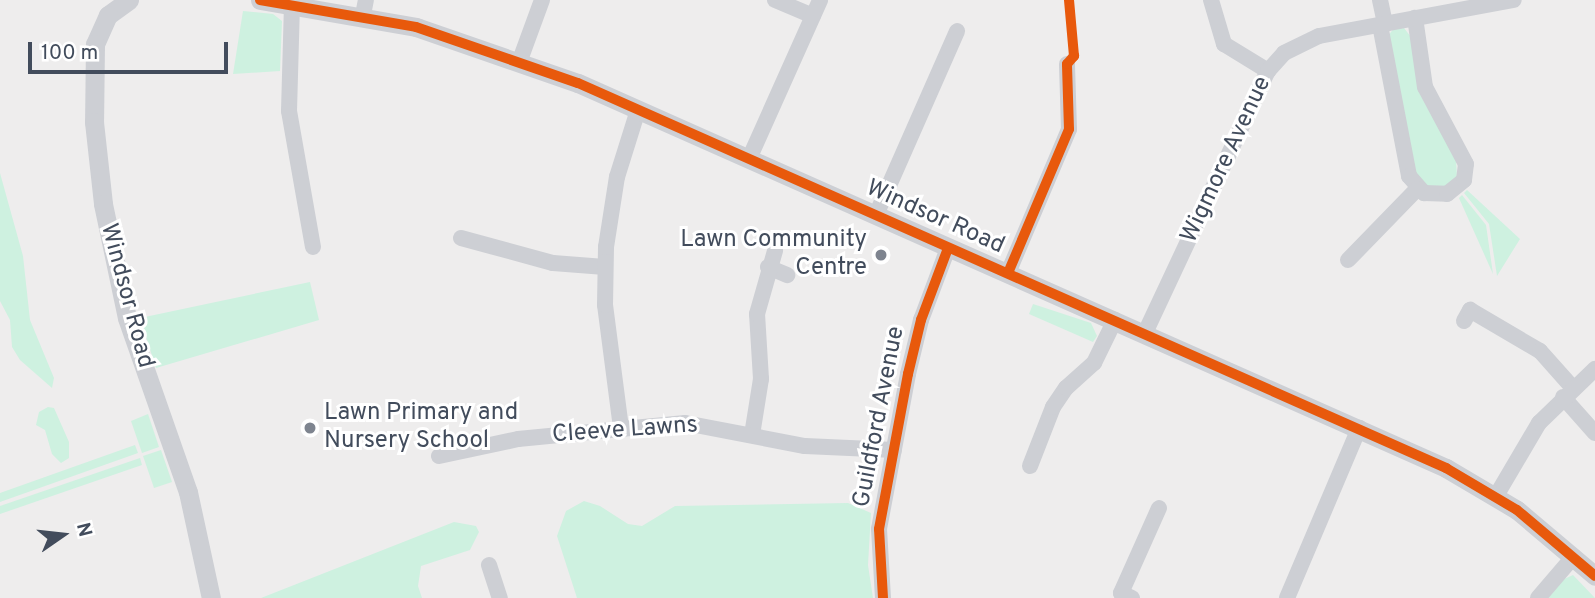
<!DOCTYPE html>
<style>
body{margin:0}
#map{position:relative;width:1595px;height:598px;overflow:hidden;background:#eeeded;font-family:Overpass,sans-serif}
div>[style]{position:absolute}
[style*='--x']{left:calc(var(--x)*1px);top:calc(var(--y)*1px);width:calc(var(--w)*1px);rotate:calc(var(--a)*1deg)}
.green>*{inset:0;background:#cef1e0}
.minor>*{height:16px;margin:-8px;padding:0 8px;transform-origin:8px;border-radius:8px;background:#cdcfd4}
.tertiary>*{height:19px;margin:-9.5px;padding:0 9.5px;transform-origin:9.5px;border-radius:9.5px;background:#cdcfd4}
.cycleway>*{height:10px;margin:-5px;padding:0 5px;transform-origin:5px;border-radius:5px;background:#e8590c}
.dots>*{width:19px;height:19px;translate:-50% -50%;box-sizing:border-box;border:4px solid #fff;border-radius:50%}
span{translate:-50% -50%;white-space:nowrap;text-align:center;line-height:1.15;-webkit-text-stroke:6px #fff;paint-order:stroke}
.street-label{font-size:24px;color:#424c5c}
.poi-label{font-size:24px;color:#424c5c}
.right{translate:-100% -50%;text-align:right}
.left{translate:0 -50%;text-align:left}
.north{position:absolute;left:28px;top:500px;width:70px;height:70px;-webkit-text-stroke:5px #fff;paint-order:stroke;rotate:76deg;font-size:19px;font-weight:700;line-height:28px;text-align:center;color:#424c5c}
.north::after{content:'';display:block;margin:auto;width:24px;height:32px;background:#424c5c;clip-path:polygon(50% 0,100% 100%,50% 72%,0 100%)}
.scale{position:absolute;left:28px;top:42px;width:200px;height:32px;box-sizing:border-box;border:4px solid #424c5c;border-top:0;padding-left:9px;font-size:21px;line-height:24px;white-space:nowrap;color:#424c5c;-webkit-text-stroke:5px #fff;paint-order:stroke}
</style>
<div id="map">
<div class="green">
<div style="clip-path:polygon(243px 11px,273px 14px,282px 21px,280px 71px,233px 74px)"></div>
<div style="clip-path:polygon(1394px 28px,1404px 28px,1411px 37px,1423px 99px,1456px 158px,1457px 177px,1450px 187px,1432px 190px,1416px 176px,1388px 36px)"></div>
<div style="clip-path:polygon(0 173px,23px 256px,30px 320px,54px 378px,52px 388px,20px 360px,12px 347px,10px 320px,0 301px)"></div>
<div style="clip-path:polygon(1467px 190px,1520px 239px,1497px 276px,1489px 224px,1464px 193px)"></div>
<div style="clip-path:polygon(1462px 195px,1486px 225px,1493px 274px,1459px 198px)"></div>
<div style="clip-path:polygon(310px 282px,319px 320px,156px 368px,140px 318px)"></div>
<div style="clip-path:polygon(1033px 304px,1091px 323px,1097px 336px,1093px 342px,1029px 314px)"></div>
<div style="clip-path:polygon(48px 407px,54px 408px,69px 442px,69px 458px,61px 463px,52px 454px,45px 430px,36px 425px,39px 412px)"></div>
<div style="clip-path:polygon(148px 414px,159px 447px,142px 453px,131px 421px)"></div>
<div style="clip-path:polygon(135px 445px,138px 453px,0 502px,0 493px)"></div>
<div style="clip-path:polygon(161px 450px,172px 482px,154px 488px,143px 456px)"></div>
<div style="clip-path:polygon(140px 458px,142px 465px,0 514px,0 506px)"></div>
<div style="clip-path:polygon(584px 501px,600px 506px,628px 524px,642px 526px,675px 506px,848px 503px,871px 513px,868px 565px,873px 598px,577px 598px,557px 536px,566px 511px)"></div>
<div style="clip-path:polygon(454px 522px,476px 526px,479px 532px,470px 550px,421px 566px,418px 586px,422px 598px,261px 598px)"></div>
<div style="clip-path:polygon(1573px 575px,1595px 598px,1546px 598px,1562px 580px)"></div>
</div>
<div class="minor">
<div style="--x:775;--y:0;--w:41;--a:22.8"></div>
<div style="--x:1211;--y:0;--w:46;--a:73.5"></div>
<div style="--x:1224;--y:44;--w:52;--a:31.5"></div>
<div style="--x:1380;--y:0;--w:25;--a:78"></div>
<div style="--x:292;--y:4;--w:107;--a:91.6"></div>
<div style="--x:289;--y:111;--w:138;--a:80"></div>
<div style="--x:363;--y:15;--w:15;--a:-79"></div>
<div style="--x:1380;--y:25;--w:154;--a:79.1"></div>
<div style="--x:1409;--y:176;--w:23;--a:49"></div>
<div style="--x:1424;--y:193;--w:23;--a:2"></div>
<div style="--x:1447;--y:194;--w:22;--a:-39"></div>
<div style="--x:1464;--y:180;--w:16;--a:-83"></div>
<div style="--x:1466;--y:164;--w:87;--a:-118"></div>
<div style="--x:1425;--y:87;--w:70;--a:-98.2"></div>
<div style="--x:520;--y:60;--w:64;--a:-69.9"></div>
<div style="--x:749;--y:159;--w:174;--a:-65.9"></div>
<div style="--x:876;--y:215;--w:201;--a:-66.2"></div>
<div style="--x:461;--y:238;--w:95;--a:15.2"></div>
<div style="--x:553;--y:263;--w:52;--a:4.4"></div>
<div style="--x:1348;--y:260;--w:99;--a:-45.8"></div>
<div style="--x:768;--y:267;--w:21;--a:23"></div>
<div style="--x:1008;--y:273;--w:156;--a:-67"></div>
<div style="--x:1069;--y:129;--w:65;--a:-91.8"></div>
<div style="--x:1464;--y:321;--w:13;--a:-61"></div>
<div style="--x:1470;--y:310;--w:81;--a:30.4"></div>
<div style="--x:1540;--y:351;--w:50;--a:48.3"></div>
<div style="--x:1145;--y:333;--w:289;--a:-64.9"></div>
<div style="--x:1268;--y:71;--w:24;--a:-48"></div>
<div style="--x:1284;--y:53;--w:39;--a:-26"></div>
<div style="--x:1319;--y:36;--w:198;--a:-10.5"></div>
<div style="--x:1563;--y:397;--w:48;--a:48.4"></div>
<div style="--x:621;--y:428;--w:124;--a:-97.4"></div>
<div style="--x:605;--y:305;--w:58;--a:-89"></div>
<div style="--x:606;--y:247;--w:71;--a:-81.1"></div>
<div style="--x:617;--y:177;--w:70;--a:-72.6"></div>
<div style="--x:752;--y:435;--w:57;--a:-80.9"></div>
<div style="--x:761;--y:379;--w:65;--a:-93.5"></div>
<div style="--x:757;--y:314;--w:66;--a:-74.1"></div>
<div style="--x:439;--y:456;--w:81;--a:-12.1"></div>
<div style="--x:518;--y:439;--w:168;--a:-5.5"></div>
<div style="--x:685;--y:423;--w:122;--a:10.9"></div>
<div style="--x:805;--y:446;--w:89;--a:2.6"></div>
<div style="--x:1030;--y:466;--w:63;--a:-68.7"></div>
<div style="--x:1053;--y:407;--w:23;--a:-56"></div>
<div style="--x:1066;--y:388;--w:38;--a:-42"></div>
<div style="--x:1094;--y:363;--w:48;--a:-64"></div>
<div style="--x:1496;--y:496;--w:85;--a:-59.5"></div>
<div style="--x:1539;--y:423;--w:78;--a:-44"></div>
<div style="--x:489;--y:565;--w:35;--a:72"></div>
<div style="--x:883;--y:598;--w:69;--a:-93.3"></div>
<div style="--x:879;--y:529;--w:158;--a:-79.4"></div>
<div style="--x:908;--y:374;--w:56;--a:-76.5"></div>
<div style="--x:921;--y:320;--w:77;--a:-69.4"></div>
<div style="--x:1132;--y:598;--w:12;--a:-156"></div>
<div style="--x:1121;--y:593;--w:93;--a:-65.9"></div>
<div style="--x:1287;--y:598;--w:185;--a:-67"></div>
<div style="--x:1538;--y:598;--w:55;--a:-49.4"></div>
</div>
<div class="tertiary">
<div style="--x:129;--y:0;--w:26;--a:144"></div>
<div style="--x:108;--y:15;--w:32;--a:114"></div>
<div style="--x:95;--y:44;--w:78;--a:90.7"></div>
<div style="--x:94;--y:122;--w:82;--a:83.7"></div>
<div style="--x:103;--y:204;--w:116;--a:78.1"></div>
<div style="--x:127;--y:318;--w:184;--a:70.7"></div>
<div style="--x:188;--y:492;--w:108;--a:77.8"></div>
<div style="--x:260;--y:0;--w:158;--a:9.8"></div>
<div style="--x:416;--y:27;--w:171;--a:19.1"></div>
<div style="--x:578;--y:83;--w:950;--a:23.92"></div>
<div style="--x:1446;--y:468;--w:82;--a:30.6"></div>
<div style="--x:1517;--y:510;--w:102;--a:40.2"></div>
</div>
<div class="cycleway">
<div style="--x:260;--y:0;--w:158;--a:9.8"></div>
<div style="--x:416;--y:27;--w:171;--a:19.1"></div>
<div style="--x:578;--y:83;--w:950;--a:23.92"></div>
<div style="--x:1446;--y:468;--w:82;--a:30.6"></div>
<div style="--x:1517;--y:510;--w:102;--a:40.2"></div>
<div style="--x:1008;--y:273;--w:156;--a:-67"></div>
<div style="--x:1069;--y:129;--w:65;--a:-91.8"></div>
<div style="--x:1067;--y:64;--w:11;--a:-49"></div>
<div style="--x:1074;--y:56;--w:56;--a:-95.1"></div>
<div style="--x:883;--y:598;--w:69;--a:-93.3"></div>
<div style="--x:879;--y:529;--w:158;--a:-79.4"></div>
<div style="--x:908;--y:374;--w:56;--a:-76.5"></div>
<div style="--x:921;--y:320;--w:77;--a:-69.4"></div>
</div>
<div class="dots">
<div style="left:881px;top:255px;background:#7e848f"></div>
<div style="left:310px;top:428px;background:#7e848f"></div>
</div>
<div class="street-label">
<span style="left:1227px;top:160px;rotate:-65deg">Wigmore Avenue</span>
<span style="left:935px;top:218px;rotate:24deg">Windsor Road</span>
<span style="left:126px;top:296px;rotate:75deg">Windsor Road</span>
<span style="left:880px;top:417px;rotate:-79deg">Guildford Avenue</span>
<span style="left:625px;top:431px;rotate:-4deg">Cleeve Lawns</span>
</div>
<div class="poi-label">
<span class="right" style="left:867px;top:255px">Lawn Community<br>Centre</span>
<span class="left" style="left:324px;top:428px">Lawn Primary and<br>Nursery School</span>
</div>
<div class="north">N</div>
<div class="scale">100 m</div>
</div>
